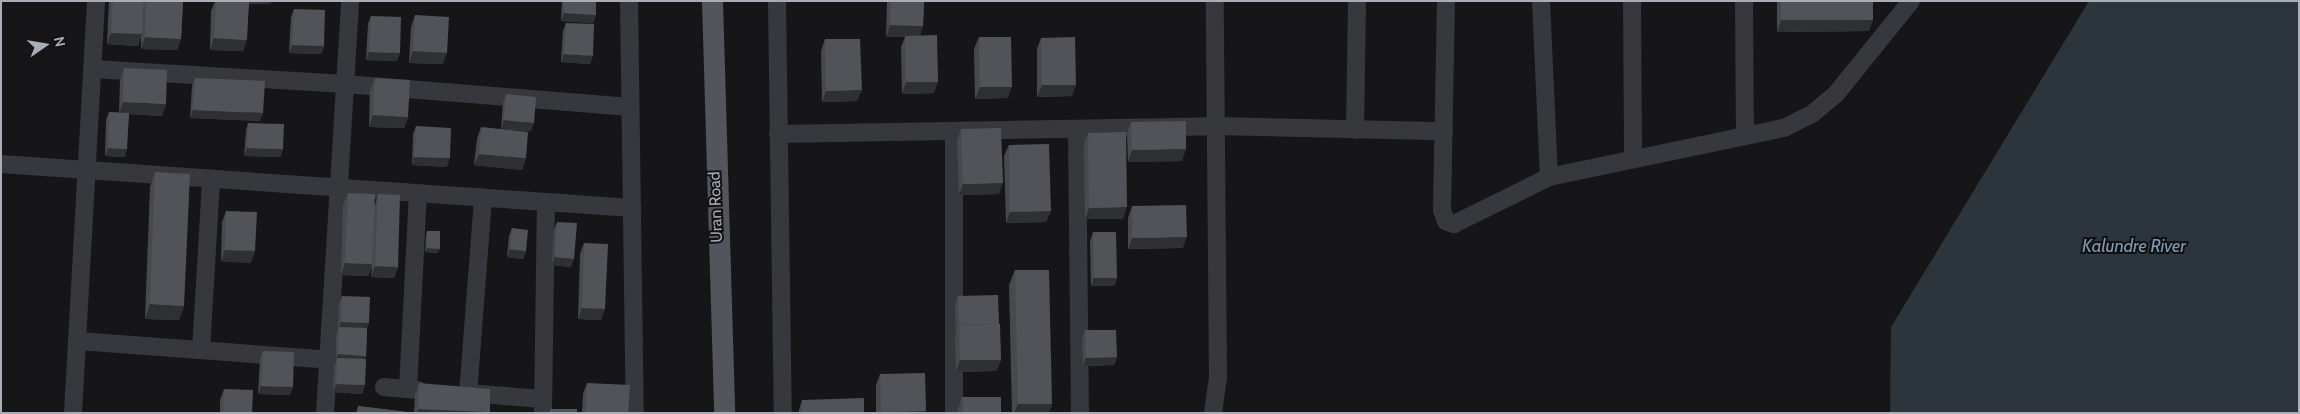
<!DOCTYPE html>
<style>
body{margin:0}
#map{position:relative;width:2300px;height:414px;overflow:hidden;background:#161618;font-family:Cabin,sans-serif}
div>[style]{position:absolute}
[style*='--x']{left:calc(var(--x)*1px);top:calc(var(--y)*1px);width:calc(var(--w)*1px);rotate:calc(var(--a)*1deg)}
.water>*{inset:0;background:#2c353c}
.minor>*{height:18px;margin:-9px;padding:0 9px;transform-origin:9px;border-radius:9px;background:#37383d}
.major>*{height:21px;margin:-10.5px;padding:0 10.5px;transform-origin:10.5px;border-radius:10.5px;background:#53555c}
.wall>*{inset:0;background:#47494d}
.shaded-wall>*{inset:0;background:#2f3033}
.building>*{inset:0;background:#525359}
span{translate:-50% -50%;white-space:nowrap;text-align:center;line-height:1.15;-webkit-text-stroke:4px #111113;paint-order:stroke}
.street-label{font-size:16px;color:#a8adb8}
.water-label{font-size:18px;color:#7f9bb3;font-style:italic}
.frame{position:absolute;inset:0;border:2px solid #a8adb8;pointer-events:none}
.north{position:absolute;left:20px;top:20px;width:50px;height:50px;-webkit-text-stroke:4px #111113;paint-order:stroke;rotate:77deg;font-size:14px;font-weight:700;line-height:20px;text-align:center;color:#a8adb8}
.north::after{content:'';display:block;margin:auto;width:18px;height:22px;background:#a8adb8;clip-path:polygon(50% 0,100% 100%,50% 72%,0 100%)}
</style>
<div id="map">
<div class="water">
<div style="clip-path:polygon(2089px 1px,2299px 1px,2299px 413px,1890px 413px,1891px 327px)"></div>
</div>
<div class="minor">
<div style="--x:629;--y:1;--w:412;--a:89.2"></div>
<div style="--x:777;--y:1;--w:412;--a:89.2"></div>
<div style="--x:1446;--y:1;--w:209;--a:91.1"></div>
<div style="--x:1442;--y:210;--w:12;--a:70"></div>
<div style="--x:1446;--y:221;--w:9;--a:21"></div>
<div style="--x:1454;--y:224;--w:106;--a:-26.3"></div>
<div style="--x:1549;--y:177;--w:240;--a:-11.8"></div>
<div style="--x:1784;--y:128;--w:31;--a:-27"></div>
<div style="--x:1812;--y:114;--w:31;--a:-40"></div>
<div style="--x:1836;--y:94;--w:119;--a:-51.1"></div>
<div style="--x:1541;--y:1;--w:176;--a:87.4"></div>
<div style="--x:1632;--y:1;--w:158;--a:89.6"></div>
<div style="--x:1744;--y:1;--w:135;--a:89.6"></div>
<div style="--x:93;--y:69;--w:252;--a:3.4"></div>
<div style="--x:345;--y:84;--w:286;--a:4.6"></div>
<div style="--x:1077;--y:130;--w:283;--a:89.4"></div>
<div style="--x:1355;--y:130;--w:129;--a:-89.1"></div>
<div style="--x:954;--y:132;--w:281;--a:90"></div>
<div style="--x:778;--y:134;--w:437;--a:-1"></div>
<div style="--x:1215;--y:126;--w:229;--a:1.3"></div>
<div style="--x:1;--y:164;--w:633;--a:3.99"></div>
<div style="--x:79;--y:341;--w:251;--a:4.3"></div>
<div style="--x:201;--y:350;--w:170;--a:-86.6"></div>
<div style="--x:384;--y:387;--w:34;--a:5"></div>
<div style="--x:408;--y:389;--w:195;--a:-87.1"></div>
<div style="--x:467;--y:393;--w:76;--a:4.5"></div>
<div style="--x:468;--y:394;--w:197;--a:-85.6"></div>
<div style="--x:73;--y:413;--w:413;--a:-86.8"></div>
<div style="--x:325;--y:413;--w:413;--a:-86.5"></div>
<div style="--x:543;--y:413;--w:210;--a:-89.2"></div>
<div style="--x:1213;--y:413;--w:35;--a:-82"></div>
<div style="--x:1218;--y:378;--w:377;--a:-90.5"></div>
</div>
<div class="major">
<div style="--x:712;--y:1;--w:412;--a:88.3"></div>
</div>
<div class="wall">
<div style="clip-path:polygon(109px 1px,183px 1px,181px 39px,177px 50px,141px 49px,141px 36px,138px 46px,107px 44px)"></div>
<div style="clip-path:polygon(215px 1px,271px 1px,270px 4px,249px 4px,243px 51px,210px 50px,211px 11px)"></div>
<div style="clip-path:polygon(562px 1px,596px 1px,596px 15px,593px 23px,561px 21px)"></div>
<div style="clip-path:polygon(887px 1px,924px 1px,923px 26px,920px 35px,934px 93px,902px 94px,901px 47px,905px 37px,886px 37px)"></div>
<div style="clip-path:polygon(1777px 1px,1873px 1px,1869px 31px,1777px 32px)"></div>
<div style="clip-path:polygon(294px 9px,324px 46px,321px 54px,289px 53px,291px 17px)"></div>
<div style="clip-path:polygon(415px 15px,443px 64px,409px 63px,411px 27px)"></div>
<div style="clip-path:polygon(371px 16px,397px 61px,366px 60px,368px 24px)"></div>
<div style="clip-path:polygon(566px 23px,590px 64px,561px 62px,563px 31px)"></div>
<div style="clip-path:polygon(979px 37px,1008px 98px,975px 99px,974px 49px)"></div>
<div style="clip-path:polygon(1041px 38px,1072px 96px,1037px 97px,1037px 49px)"></div>
<div style="clip-path:polygon(825px 39px,857px 101px,822px 102px,821px 51px)"></div>
<div style="clip-path:polygon(124px 68px,166px 104px,162px 116px,129px 114px,125px 157px,105px 156px,106px 120px,109px 112px,119px 113px,120px 80px)"></div>
<div style="clip-path:polygon(195px 78px,260px 121px,190px 118px,192px 86px)"></div>
<div style="clip-path:polygon(375px 78px,408px 117px,404px 128px,369px 127px,370px 90px)"></div>
<div style="clip-path:polygon(506px 94px,531px 131px,501px 129px,503px 102px)"></div>
<div style="clip-path:polygon(1131px 122px,1182px 161px,1128px 162px,1127px 134px)"></div>
<div style="clip-path:polygon(248px 123px,283px 149px,280px 157px,244px 156px,246px 131px)"></div>
<div style="clip-path:polygon(416px 126px,447px 167px,412px 165px,413px 134px)"></div>
<div style="clip-path:polygon(481px 127px,526px 158px,522px 170px,474px 165px,477px 139px)"></div>
<div style="clip-path:polygon(961px 129px,999px 194px,959px 195px,957px 141px)"></div>
<div style="clip-path:polygon(1088px 133px,1123px 219px,1085px 219px,1084px 144px)"></div>
<div style="clip-path:polygon(1009px 145px,1051px 211px,1046px 222px,1006px 223px,1004px 156px)"></div>
<div style="clip-path:polygon(155px 172px,184px 306px,179px 320px,145px 319px,150px 187px)"></div>
<div style="clip-path:polygon(348px 193px,375px 205px,378px 194px,398px 267px,394px 278px,371px 277px,372px 266px,368px 276px,341px 275px,343px 205px)"></div>
<div style="clip-path:polygon(1132px 206px,1183px 248px,1128px 249px,1128px 218px)"></div>
<div style="clip-path:polygon(226px 211px,251px 263px,221px 261px,222px 222px)"></div>
<div style="clip-path:polygon(557px 222px,571px 267px,552px 265px,554px 230px)"></div>
<div style="clip-path:polygon(512px 228px,526px 251px,523px 259px,507px 257px,509px 236px)"></div>
<div style="clip-path:polygon(427px 231px,438px 253px,425px 252px,426px 235px)"></div>
<div style="clip-path:polygon(1093px 232px,1117px 278px,1114px 286px,1091px 286px,1090px 241px)"></div>
<div style="clip-path:polygon(584px 243px,601px 320px,578px 319px,580px 254px)"></div>
<div style="clip-path:polygon(1015px 270px,1052px 404px,1049px 413px,1012px 413px,1009px 285px)"></div>
<div style="clip-path:polygon(342px 296px,367px 328px,366px 356px,364px 359px,365px 385px,362px 394px,333px 392px,334px 366px,336px 363px,336px 335px,338px 330px,339px 304px)"></div>
<div style="clip-path:polygon(958px 296px,999px 324px,1001px 360px,996px 371px,956px 372px,955px 337px,956px 333px,955px 304px)"></div>
<div style="clip-path:polygon(1085px 330px,1117px 357px,1114px 365px,1083px 366px,1082px 339px)"></div>
<div style="clip-path:polygon(263px 351px,290px 395px,258px 394px,260px 359px)"></div>
<div style="clip-path:polygon(880px 374px,925px 413px,876px 413px,876px 385px)"></div>
<div style="clip-path:polygon(419px 383px,490px 412px,490px 413px,356px 413px,358px 406px,414px 413px,415px 395px)"></div>
<div style="clip-path:polygon(587px 383px,628px 413px,582px 413px,583px 394px)"></div>
<div style="clip-path:polygon(224px 389px,252px 413px,220px 413px,220px 400px)"></div>
<div style="clip-path:polygon(962px 397px,1001px 413px,958px 413px,958px 409px)"></div>
<div style="clip-path:polygon(802px 400px,864px 413px,798px 413px)"></div>
</div>
<div class="shaded-wall">
<div style="clip-path:polygon(232px 1px,271px 1px,270px 4px,231px 3px)"></div>
<div style="clip-path:polygon(293px 1px,315px 1px,315px 2px)"></div>
<div style="clip-path:polygon(564px 13px,596px 15px,593px 23px,561px 21px)"></div>
<div style="clip-path:polygon(1781px 20px,1873px 20px,1869px 31px,1777px 32px)"></div>
<div style="clip-path:polygon(890px 25px,923px 26px,919px 37px,886px 37px)"></div>
<div style="clip-path:polygon(111px 33px,142px 34px,138px 46px,107px 44px)"></div>
<div style="clip-path:polygon(145px 37px,181px 39px,177px 50px,141px 49px)"></div>
<div style="clip-path:polygon(214px 38px,247px 40px,243px 51px,210px 50px)"></div>
<div style="clip-path:polygon(292px 45px,324px 46px,321px 54px,289px 53px)"></div>
<div style="clip-path:polygon(413px 51px,447px 53px,443px 64px,409px 63px)"></div>
<div style="clip-path:polygon(369px 52px,400px 53px,397px 61px,366px 60px)"></div>
<div style="clip-path:polygon(564px 54px,593px 56px,590px 64px,561px 62px)"></div>
<div style="clip-path:polygon(906px 82px,938px 82px,934px 93px,902px 94px)"></div>
<div style="clip-path:polygon(1042px 85px,1076px 85px,1072px 96px,1037px 97px)"></div>
<div style="clip-path:polygon(980px 87px,1012px 87px,1008px 98px,975px 99px)"></div>
<div style="clip-path:polygon(862px 90px,857px 101px,822px 102px,826px 91px)"></div>
<div style="clip-path:polygon(123px 102px,166px 104px,162px 116px,119px 114px)"></div>
<div style="clip-path:polygon(193px 110px,263px 113px,260px 121px,190px 118px)"></div>
<div style="clip-path:polygon(373px 115px,408px 117px,404px 128px,369px 127px)"></div>
<div style="clip-path:polygon(504px 120px,534px 123px,531px 131px,501px 129px)"></div>
<div style="clip-path:polygon(108px 148px,127px 149px,125px 157px,105px 156px)"></div>
<div style="clip-path:polygon(247px 148px,283px 149px,280px 157px,244px 156px)"></div>
<div style="clip-path:polygon(1186px 149px,1182px 161px,1128px 162px,1132px 150px)"></div>
<div style="clip-path:polygon(479px 154px,526px 158px,522px 170px,474px 165px)"></div>
<div style="clip-path:polygon(414px 157px,450px 158px,447px 167px,412px 165px)"></div>
<div style="clip-path:polygon(1003px 183px,999px 194px,959px 195px,963px 184px)"></div>
<div style="clip-path:polygon(1127px 207px,1123px 219px,1085px 219px,1089px 208px)"></div>
<div style="clip-path:polygon(1051px 211px,1046px 222px,1006px 223px,1010px 212px)"></div>
<div style="clip-path:polygon(1187px 237px,1183px 248px,1128px 249px,1132px 238px)"></div>
<div style="clip-path:polygon(427px 248px,440px 249px,438px 253px,425px 252px)"></div>
<div style="clip-path:polygon(510px 249px,526px 251px,523px 259px,507px 257px)"></div>
<div style="clip-path:polygon(225px 250px,255px 251px,251px 263px,221px 261px)"></div>
<div style="clip-path:polygon(555px 257px,574px 259px,571px 267px,552px 265px)"></div>
<div style="clip-path:polygon(345px 263px,372px 264px,368px 276px,341px 275px)"></div>
<div style="clip-path:polygon(375px 266px,398px 267px,394px 278px,371px 277px)"></div>
<div style="clip-path:polygon(1094px 278px,1117px 278px,1114px 286px,1091px 286px)"></div>
<div style="clip-path:polygon(150px 304px,184px 306px,179px 320px,145px 319px)"></div>
<div style="clip-path:polygon(582px 308px,605px 309px,601px 320px,578px 319px)"></div>
<div style="clip-path:polygon(341px 322px,369px 323px,366px 331px,339px 327px,338px 330px)"></div>
<div style="clip-path:polygon(338px 354px,366px 356px,363px 364px,337px 358px,335px 362px)"></div>
<div style="clip-path:polygon(1117px 357px,1114px 365px,1083px 366px,1086px 358px)"></div>
<div style="clip-path:polygon(960px 360px,1001px 360px,996px 371px,956px 372px)"></div>
<div style="clip-path:polygon(336px 384px,365px 385px,362px 394px,333px 392px)"></div>
<div style="clip-path:polygon(261px 386px,293px 387px,290px 395px,258px 394px)"></div>
<div style="clip-path:polygon(1018px 404px,1052px 404px,1049px 413px,1014px 413px)"></div>
<div style="clip-path:polygon(418px 409px,490px 412px,490px 413px,417px 413px)"></div>
<div style="clip-path:polygon(926px 411px,925px 413px,880px 413px,881px 412px)"></div>
</div>
<div class="building">
<div style="clip-path:polygon(113px 1px,143px 1px,142px 34px,111px 33px)"></div>
<div style="clip-path:polygon(146px 1px,183px 1px,181px 39px,145px 37px)"></div>
<div style="clip-path:polygon(216px 1px,249px 1px,247px 40px,214px 38px)"></div>
<div style="clip-path:polygon(564px 1px,596px 1px,596px 15px,564px 13px)"></div>
<div style="clip-path:polygon(891px 1px,924px 1px,923px 26px,890px 25px)"></div>
<div style="clip-path:polygon(1781px 1px,1873px 1px,1873px 20px,1781px 20px)"></div>
<div style="clip-path:polygon(294px 9px,325px 10px,324px 46px,292px 45px)"></div>
<div style="clip-path:polygon(415px 15px,449px 17px,447px 53px,413px 51px)"></div>
<div style="clip-path:polygon(371px 16px,401px 17px,400px 53px,369px 52px)"></div>
<div style="clip-path:polygon(566px 23px,594px 24px,593px 56px,564px 54px)"></div>
<div style="clip-path:polygon(937px 35px,938px 82px,906px 82px,905px 36px)"></div>
<div style="clip-path:polygon(979px 37px,1011px 37px,1012px 87px,980px 87px)"></div>
<div style="clip-path:polygon(1075px 37px,1076px 85px,1042px 85px,1041px 38px)"></div>
<div style="clip-path:polygon(825px 39px,860px 39px,862px 90px,826px 91px)"></div>
<div style="clip-path:polygon(124px 68px,167px 70px,166px 104px,123px 102px)"></div>
<div style="clip-path:polygon(195px 78px,265px 81px,263px 113px,193px 110px)"></div>
<div style="clip-path:polygon(375px 78px,410px 80px,408px 117px,373px 115px)"></div>
<div style="clip-path:polygon(506px 94px,536px 97px,534px 123px,504px 120px)"></div>
<div style="clip-path:polygon(109px 112px,129px 113px,127px 149px,108px 148px)"></div>
<div style="clip-path:polygon(1186px 121px,1186px 149px,1132px 150px,1131px 122px)"></div>
<div style="clip-path:polygon(248px 123px,284px 124px,283px 149px,247px 148px)"></div>
<div style="clip-path:polygon(416px 126px,451px 128px,450px 158px,414px 157px)"></div>
<div style="clip-path:polygon(481px 127px,528px 132px,526px 158px,479px 154px)"></div>
<div style="clip-path:polygon(1001px 128px,1003px 183px,963px 184px,961px 129px)"></div>
<div style="clip-path:polygon(1126px 132px,1127px 207px,1089px 208px,1088px 133px)"></div>
<div style="clip-path:polygon(1049px 144px,1051px 211px,1010px 212px,1009px 145px)"></div>
<div style="clip-path:polygon(155px 172px,190px 174px,184px 306px,150px 304px)"></div>
<div style="clip-path:polygon(348px 193px,375px 194px,372px 264px,345px 263px)"></div>
<div style="clip-path:polygon(378px 194px,400px 195px,398px 267px,375px 266px)"></div>
<div style="clip-path:polygon(1186px 205px,1187px 237px,1132px 238px,1132px 206px)"></div>
<div style="clip-path:polygon(226px 211px,257px 212px,255px 251px,225px 250px)"></div>
<div style="clip-path:polygon(557px 222px,577px 223px,574px 259px,555px 257px)"></div>
<div style="clip-path:polygon(512px 228px,528px 230px,526px 251px,510px 249px)"></div>
<div style="clip-path:polygon(427px 231px,440px 231px,440px 249px,427px 248px)"></div>
<div style="clip-path:polygon(1093px 232px,1116px 232px,1117px 278px,1094px 278px)"></div>
<div style="clip-path:polygon(584px 243px,608px 244px,605px 309px,582px 308px)"></div>
<div style="clip-path:polygon(1015px 270px,1049px 270px,1052px 404px,1018px 404px)"></div>
<div style="clip-path:polygon(998px 295px,999px 324px,959px 324px,958px 296px)"></div>
<div style="clip-path:polygon(342px 296px,370px 297px,369px 323px,341px 322px)"></div>
<div style="clip-path:polygon(1000px 324px,1001px 360px,960px 360px,959px 325px)"></div>
<div style="clip-path:polygon(339px 327px,367px 328px,366px 356px,338px 354px)"></div>
<div style="clip-path:polygon(1085px 330px,1116px 330px,1117px 357px,1086px 358px)"></div>
<div style="clip-path:polygon(263px 351px,294px 352px,293px 387px,261px 386px)"></div>
<div style="clip-path:polygon(337px 358px,366px 359px,365px 385px,336px 384px)"></div>
<div style="clip-path:polygon(925px 373px,926px 411px,881px 412px,880px 374px)"></div>
<div style="clip-path:polygon(419px 383px,490px 389px,490px 412px,418px 409px)"></div>
<div style="clip-path:polygon(587px 383px,630px 385px,628px 413px,586px 413px)"></div>
<div style="clip-path:polygon(224px 389px,253px 390px,252px 413px,223px 413px)"></div>
<div style="clip-path:polygon(962px 397px,1001px 397px,1001px 413px,963px 413px)"></div>
<div style="clip-path:polygon(864px 398px,864px 413px,802px 413px,802px 400px)"></div>
<div style="clip-path:polygon(358px 406px,416px 413px,358px 413px)"></div>
<div style="clip-path:polygon(550px 409px,577px 409px,577px 413px,550px 413px)"></div>
</div>
<div class="street-label">
<span style="left:716px;top:207px;rotate:-92deg">Uran Road</span>
</div>
<div class="water-label">
<span style="left:2134px;top:246px">Kalundre River</span>
</div>
<div class="frame"></div>
<div class="north">N</div>
</div>
